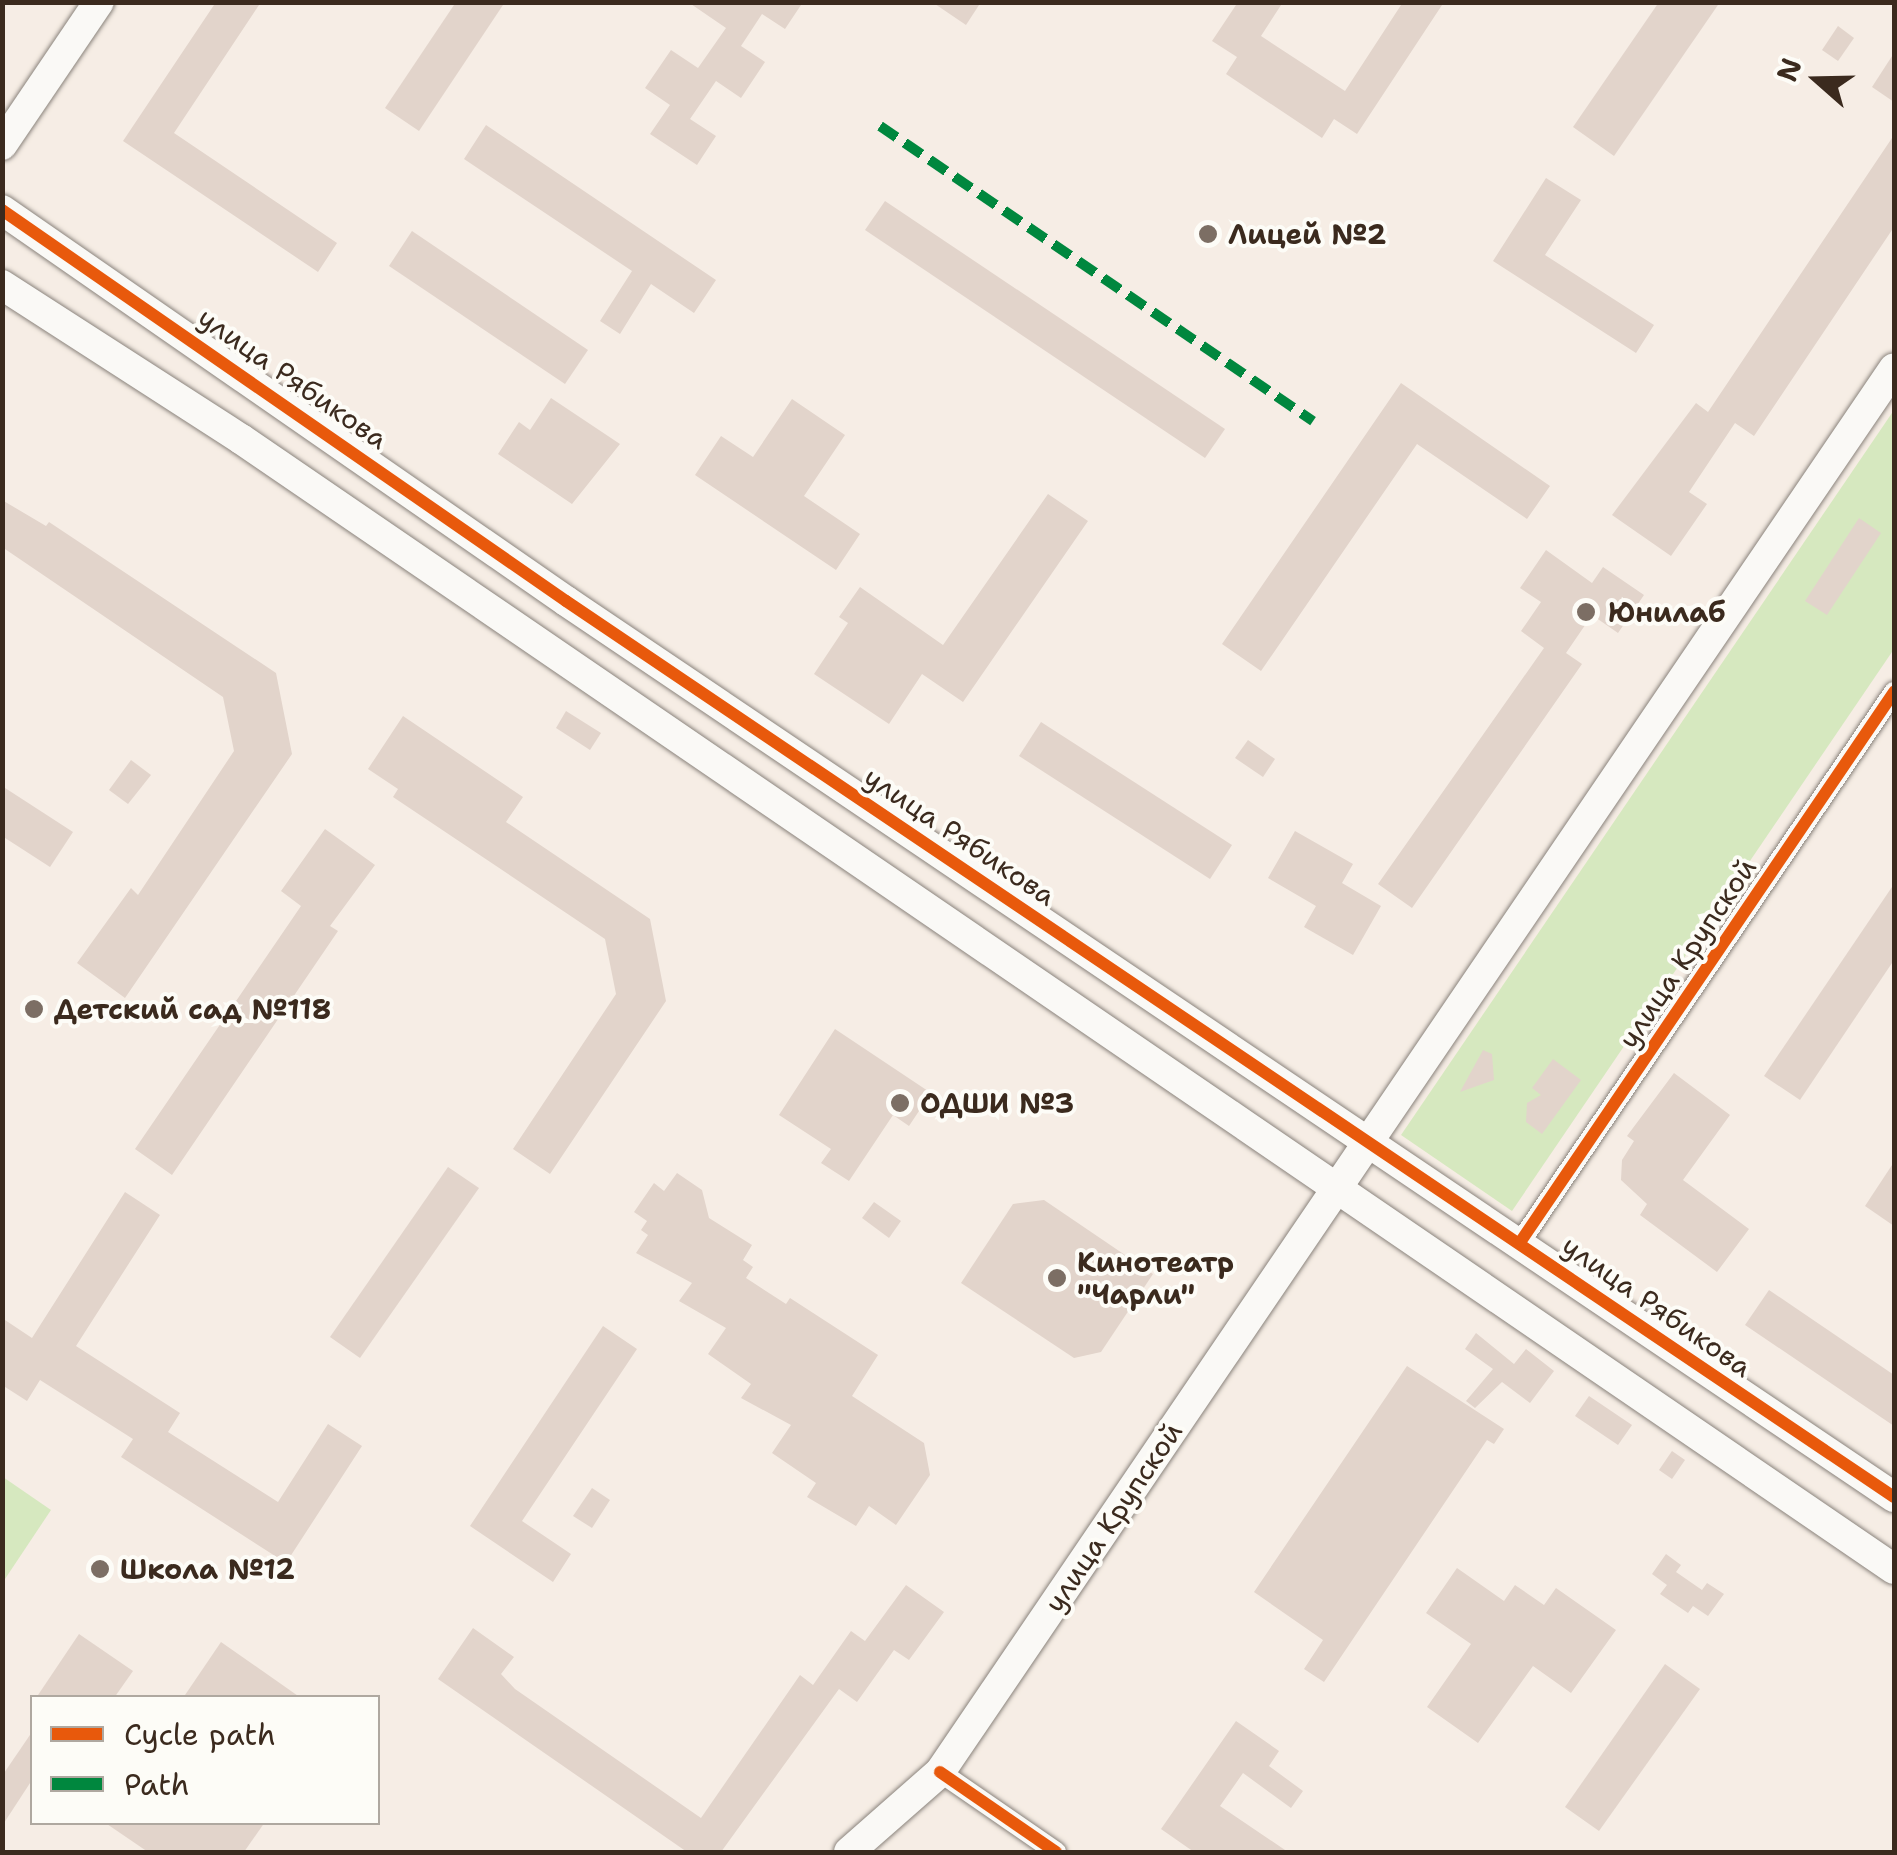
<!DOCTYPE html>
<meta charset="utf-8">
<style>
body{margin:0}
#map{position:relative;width:1897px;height:1855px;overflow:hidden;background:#f6ede5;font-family:"Shantell Sans",sans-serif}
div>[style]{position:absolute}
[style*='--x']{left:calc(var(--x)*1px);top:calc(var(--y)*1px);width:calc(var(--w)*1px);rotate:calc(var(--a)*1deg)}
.green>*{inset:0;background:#d6e8bf}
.building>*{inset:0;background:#e2d4cb}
.roads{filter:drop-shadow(0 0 2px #8a837c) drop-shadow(0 0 2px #8a837c)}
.street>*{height:20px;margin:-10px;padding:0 10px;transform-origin:10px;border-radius:10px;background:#faf9f6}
.secondary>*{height:30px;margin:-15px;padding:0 15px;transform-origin:15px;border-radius:15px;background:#faf9f6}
.quiet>*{height:10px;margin-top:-5px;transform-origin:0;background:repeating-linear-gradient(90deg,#00873e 0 20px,transparent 0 30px)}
.cycleway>*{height:12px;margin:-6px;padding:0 6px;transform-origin:6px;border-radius:6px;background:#e8590c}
.dots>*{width:28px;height:28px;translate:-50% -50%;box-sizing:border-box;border:5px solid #fdfcf7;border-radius:50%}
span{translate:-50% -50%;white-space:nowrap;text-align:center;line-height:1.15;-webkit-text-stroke:8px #fdfcf7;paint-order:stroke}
.poi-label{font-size:28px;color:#3b2a1e;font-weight:700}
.left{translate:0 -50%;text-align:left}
.street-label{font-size:28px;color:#3b2a1e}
.frame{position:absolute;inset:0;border:5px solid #3b2a1e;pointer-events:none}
.legend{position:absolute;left:30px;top:1695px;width:350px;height:130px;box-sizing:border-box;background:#fdfcf7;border:2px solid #afa8a0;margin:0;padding:12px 18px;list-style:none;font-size:30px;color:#3b2a1e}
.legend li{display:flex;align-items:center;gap:20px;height:50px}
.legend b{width:50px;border:2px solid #afa8a0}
.north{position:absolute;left:1767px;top:30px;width:100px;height:100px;-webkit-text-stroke:8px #fdfcf7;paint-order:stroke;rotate:290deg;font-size:28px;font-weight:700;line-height:40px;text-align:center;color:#3b2a1e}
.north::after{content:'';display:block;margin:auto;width:35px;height:45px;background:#3b2a1e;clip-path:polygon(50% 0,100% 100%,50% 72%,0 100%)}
</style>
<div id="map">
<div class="green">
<div style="clip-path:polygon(1894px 410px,1894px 649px,1512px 1211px,1401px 1135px)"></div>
<div style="clip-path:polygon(3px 1477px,51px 1510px,3px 1582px)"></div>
</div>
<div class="building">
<div style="clip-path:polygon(216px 2px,261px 2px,174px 133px,337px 243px,318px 272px,123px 141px)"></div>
<div style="clip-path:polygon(456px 2px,505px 2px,419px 131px,385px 108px)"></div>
<div style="clip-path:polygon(688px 2px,803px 2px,785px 29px,762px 14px,741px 46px,765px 62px,741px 98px,716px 81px,690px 119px,716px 136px,697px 165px,650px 134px,670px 105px,645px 88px,671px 50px,698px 68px,726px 28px)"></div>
<div style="clip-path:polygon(932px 2px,981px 2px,966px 25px)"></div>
<div style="clip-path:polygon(1238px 2px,1283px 2px,1261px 36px,1345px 91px,1403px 2px,1444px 2px,1357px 134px,1334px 119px,1322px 138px,1226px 74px,1237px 57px,1212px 41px)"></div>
<div style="clip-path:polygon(1659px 2px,1720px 2px,1614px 156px,1573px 127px)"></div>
<div style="clip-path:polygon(1838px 26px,1854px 38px,1838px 61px,1822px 50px)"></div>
<div style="clip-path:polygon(1894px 53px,1894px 102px,1872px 87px)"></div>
<div style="clip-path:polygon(486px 125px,716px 280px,694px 313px,651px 284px,620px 334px,600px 321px,632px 271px,464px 159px)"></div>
<div style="clip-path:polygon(1894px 135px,1894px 227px,1754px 436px,1735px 423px,1689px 492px,1707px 504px,1671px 556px,1612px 515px,1696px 403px,1708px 412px)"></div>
<div style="clip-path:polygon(1546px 178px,1581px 200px,1545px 255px,1654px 325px,1636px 353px,1493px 261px)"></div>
<div style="clip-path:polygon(885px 201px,1225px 429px,1205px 458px,865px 230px)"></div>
<div style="clip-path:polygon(412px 231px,588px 350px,565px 384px,389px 266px)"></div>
<div style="clip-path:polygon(1401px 383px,1550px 486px,1527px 519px,1417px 444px,1261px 671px,1222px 644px)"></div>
<div style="clip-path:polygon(551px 398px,620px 444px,572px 504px,498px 454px,519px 422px,530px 430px)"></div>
<div style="clip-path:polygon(792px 399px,845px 435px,804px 496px,860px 534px,836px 570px,695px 475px,721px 436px,753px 457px)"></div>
<div style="clip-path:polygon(1048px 494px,1088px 521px,963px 702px,922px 674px,889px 724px,814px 674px,848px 623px,839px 617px,860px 587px,943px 645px)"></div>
<div style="clip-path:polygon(2px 500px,46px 526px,49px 522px,276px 673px,292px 754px,125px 998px,77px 963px,131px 888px,138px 895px,234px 751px,223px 697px,2px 547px)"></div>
<div style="clip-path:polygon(1859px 518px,1881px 533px,1827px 615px,1805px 601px)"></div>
<div style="clip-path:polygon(1546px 550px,1592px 583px,1603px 567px,1644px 595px,1618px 633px,1592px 615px,1566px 653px,1582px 664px,1412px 908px,1378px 884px,1544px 648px,1521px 631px,1541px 602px,1520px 588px)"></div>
<div style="clip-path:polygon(566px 711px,601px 733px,590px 750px,556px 728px)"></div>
<div style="clip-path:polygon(403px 716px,523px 797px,506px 822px,650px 919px,666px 1001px,550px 1174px,513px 1149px,616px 994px,605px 939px,393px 797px,398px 789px,368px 769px)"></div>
<div style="clip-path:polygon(1041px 722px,1232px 845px,1210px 879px,1019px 756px)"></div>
<div style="clip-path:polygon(1248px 740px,1275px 759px,1263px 777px,1235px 758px)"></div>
<div style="clip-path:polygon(131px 760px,151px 775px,128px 804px,109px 790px)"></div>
<div style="clip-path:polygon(2px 786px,73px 832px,50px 867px,2px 836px)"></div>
<div style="clip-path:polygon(325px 829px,375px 865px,330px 926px,338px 931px,172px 1175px,135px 1149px,301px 906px,281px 891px)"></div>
<div style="clip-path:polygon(1295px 831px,1353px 864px,1342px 883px,1381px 906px,1353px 955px,1304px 927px,1316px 906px,1268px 878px)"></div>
<div style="clip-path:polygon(1894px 884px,1894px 960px,1800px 1100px,1764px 1076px)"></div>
<div style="clip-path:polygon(835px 1029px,931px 1093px,909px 1126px,893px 1115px,849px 1181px,821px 1163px,831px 1149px,779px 1115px)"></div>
<div style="clip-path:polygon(1483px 1050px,1492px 1054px,1494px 1080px,1460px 1092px)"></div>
<div style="clip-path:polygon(1553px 1059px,1581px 1080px,1542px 1134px,1526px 1122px,1527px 1103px,1541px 1095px,1532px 1088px)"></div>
<div style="clip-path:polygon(1674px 1073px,1730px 1115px,1683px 1180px,1749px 1229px,1717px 1272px,1640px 1215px,1647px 1204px,1621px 1180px,1622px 1160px,1634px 1141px,1627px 1136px)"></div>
<div style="clip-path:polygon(1894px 1162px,1894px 1226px,1865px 1206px)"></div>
<div style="clip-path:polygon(448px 1167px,479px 1188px,360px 1358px,330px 1337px)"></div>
<div style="clip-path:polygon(677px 1173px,702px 1190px,709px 1218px,752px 1245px,743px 1260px,753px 1267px,746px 1278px,786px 1304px,790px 1298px,878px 1355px,852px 1396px,924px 1443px,930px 1475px,896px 1525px,869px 1506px,856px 1526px,807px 1497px,816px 1483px,772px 1453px,791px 1425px,741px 1398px,751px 1384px,708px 1354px,726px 1328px,679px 1301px,692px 1283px,636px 1253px,648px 1235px,641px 1230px,647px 1221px,634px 1212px,654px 1183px,664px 1191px)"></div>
<div style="clip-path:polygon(125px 1192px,160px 1215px,76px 1346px,180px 1413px,168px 1432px,278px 1502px,328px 1424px,362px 1446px,286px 1563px,121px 1457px,133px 1439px,40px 1380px,27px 1401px,2px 1385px,2px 1318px,32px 1338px)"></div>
<div style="clip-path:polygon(1044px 1200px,1153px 1274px,1101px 1352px,1074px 1358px,961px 1283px,1013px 1204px)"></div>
<div style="clip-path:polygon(874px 1202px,901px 1221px,889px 1238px,862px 1218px)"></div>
<div style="clip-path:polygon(1769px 1290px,1894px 1375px,1894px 1426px,1745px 1325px)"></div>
<div style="clip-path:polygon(603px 1326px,637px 1349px,522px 1521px,571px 1554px,553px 1582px,470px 1526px)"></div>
<div style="clip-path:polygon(1476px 1333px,1514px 1364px,1526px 1349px,1554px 1371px,1530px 1403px,1502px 1382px,1475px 1408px,1466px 1401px,1493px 1369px,1465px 1349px)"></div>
<div style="clip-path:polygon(1407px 1366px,1504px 1429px,1494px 1444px,1487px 1440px,1324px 1682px,1304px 1669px,1323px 1640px,1254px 1592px)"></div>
<div style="clip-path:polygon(1589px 1396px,1632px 1425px,1618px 1445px,1575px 1416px)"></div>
<div style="clip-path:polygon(1672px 1451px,1685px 1460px,1672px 1479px,1659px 1470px)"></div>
<div style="clip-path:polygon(592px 1488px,610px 1500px,592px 1528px,573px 1516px)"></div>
<div style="clip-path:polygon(1666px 1554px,1681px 1565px,1676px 1572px,1702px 1590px,1707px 1583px,1724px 1594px,1708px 1616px,1693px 1606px,1688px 1613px,1660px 1594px,1667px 1585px,1652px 1574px)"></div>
<div style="clip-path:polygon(1457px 1568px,1504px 1601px,1515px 1585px,1544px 1605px,1556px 1588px,1616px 1630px,1571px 1693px,1533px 1666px,1478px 1743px,1427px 1707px,1471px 1644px,1426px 1613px)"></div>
<div style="clip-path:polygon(906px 1585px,944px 1612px,909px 1660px,894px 1650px,857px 1702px,839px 1689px,721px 1852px,687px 1852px,438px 1679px,473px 1628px,514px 1657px,501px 1674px,515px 1689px,701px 1818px,800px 1675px,813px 1685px,851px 1631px,865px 1641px)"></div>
<div style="clip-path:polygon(79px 1634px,133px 1671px,114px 1698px,36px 1698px)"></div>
<div style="clip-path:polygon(221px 1642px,301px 1698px,183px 1698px)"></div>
<div style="clip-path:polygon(1665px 1664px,1700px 1689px,1599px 1831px,1565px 1807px)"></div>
<div style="clip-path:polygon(1236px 1721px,1279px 1751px,1269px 1766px,1303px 1791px,1291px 1808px,1243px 1773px,1220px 1806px,1288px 1852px,1194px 1852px,1161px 1829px)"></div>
<div style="clip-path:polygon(32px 1732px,32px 1780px,2px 1826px,2px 1776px)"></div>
<div style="clip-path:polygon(104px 1822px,265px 1822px,244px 1852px,148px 1852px)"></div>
</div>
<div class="roads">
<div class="street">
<div style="--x:1521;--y:1241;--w:664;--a:-55.81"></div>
<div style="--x:940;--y:1772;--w:141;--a:34.6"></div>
</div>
<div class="secondary">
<div style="--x:2;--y:145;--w:173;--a:-55.9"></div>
<div style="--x:2;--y:210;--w:686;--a:34.73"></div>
<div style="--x:566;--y:601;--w:1602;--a:34.01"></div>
<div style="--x:2;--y:285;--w:284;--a:32.8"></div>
<div style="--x:241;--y:439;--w:2002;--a:34.36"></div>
<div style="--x:849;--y:1852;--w:121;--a:-41.3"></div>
<div style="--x:940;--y:1772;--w:1697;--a:-55.8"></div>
</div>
</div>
<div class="quiet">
<div style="--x:880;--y:126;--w:524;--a:34.27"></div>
</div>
<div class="cycleway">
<div style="--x:2;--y:210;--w:686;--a:34.73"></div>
<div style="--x:566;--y:601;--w:1602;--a:34.01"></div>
<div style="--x:1521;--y:1241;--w:664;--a:-55.81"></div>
<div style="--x:940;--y:1772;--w:141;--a:34.6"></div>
</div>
<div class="dots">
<div style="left:1208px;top:234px;background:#7c6e64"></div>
<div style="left:1586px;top:612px;background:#7c6e64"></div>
<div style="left:34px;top:1009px;background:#7c6e64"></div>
<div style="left:900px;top:1103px;background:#7c6e64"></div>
<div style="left:1057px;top:1278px;background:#7c6e64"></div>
<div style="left:100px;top:1569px;background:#7c6e64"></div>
</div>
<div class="poi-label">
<span class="left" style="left:1228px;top:234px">Лицей №2</span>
<span class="left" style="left:1608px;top:612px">Юнилаб</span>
<span class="left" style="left:54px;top:1009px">Детский сад №118</span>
<span class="left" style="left:920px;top:1103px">ОДШИ №3</span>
<span class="left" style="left:1077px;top:1278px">Кинотеатр<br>"Чарли"</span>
<span class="left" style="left:120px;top:1569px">Школа №12</span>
</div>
<div class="street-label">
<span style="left:293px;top:378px;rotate:35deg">улица Рябикова</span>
<span style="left:960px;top:836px;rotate:34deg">улица Рябикова</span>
<span style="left:1687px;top:953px;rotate:-56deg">улица Крупской</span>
<span style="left:1657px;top:1306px;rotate:35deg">улица Рябикова</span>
<span style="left:1113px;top:1517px;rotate:-56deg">улица Крупской</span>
</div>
<div class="frame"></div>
<ul class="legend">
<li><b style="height:12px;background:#e8590c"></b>Cycle path</li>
<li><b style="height:12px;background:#00873e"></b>Path</li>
</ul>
<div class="north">N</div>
</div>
